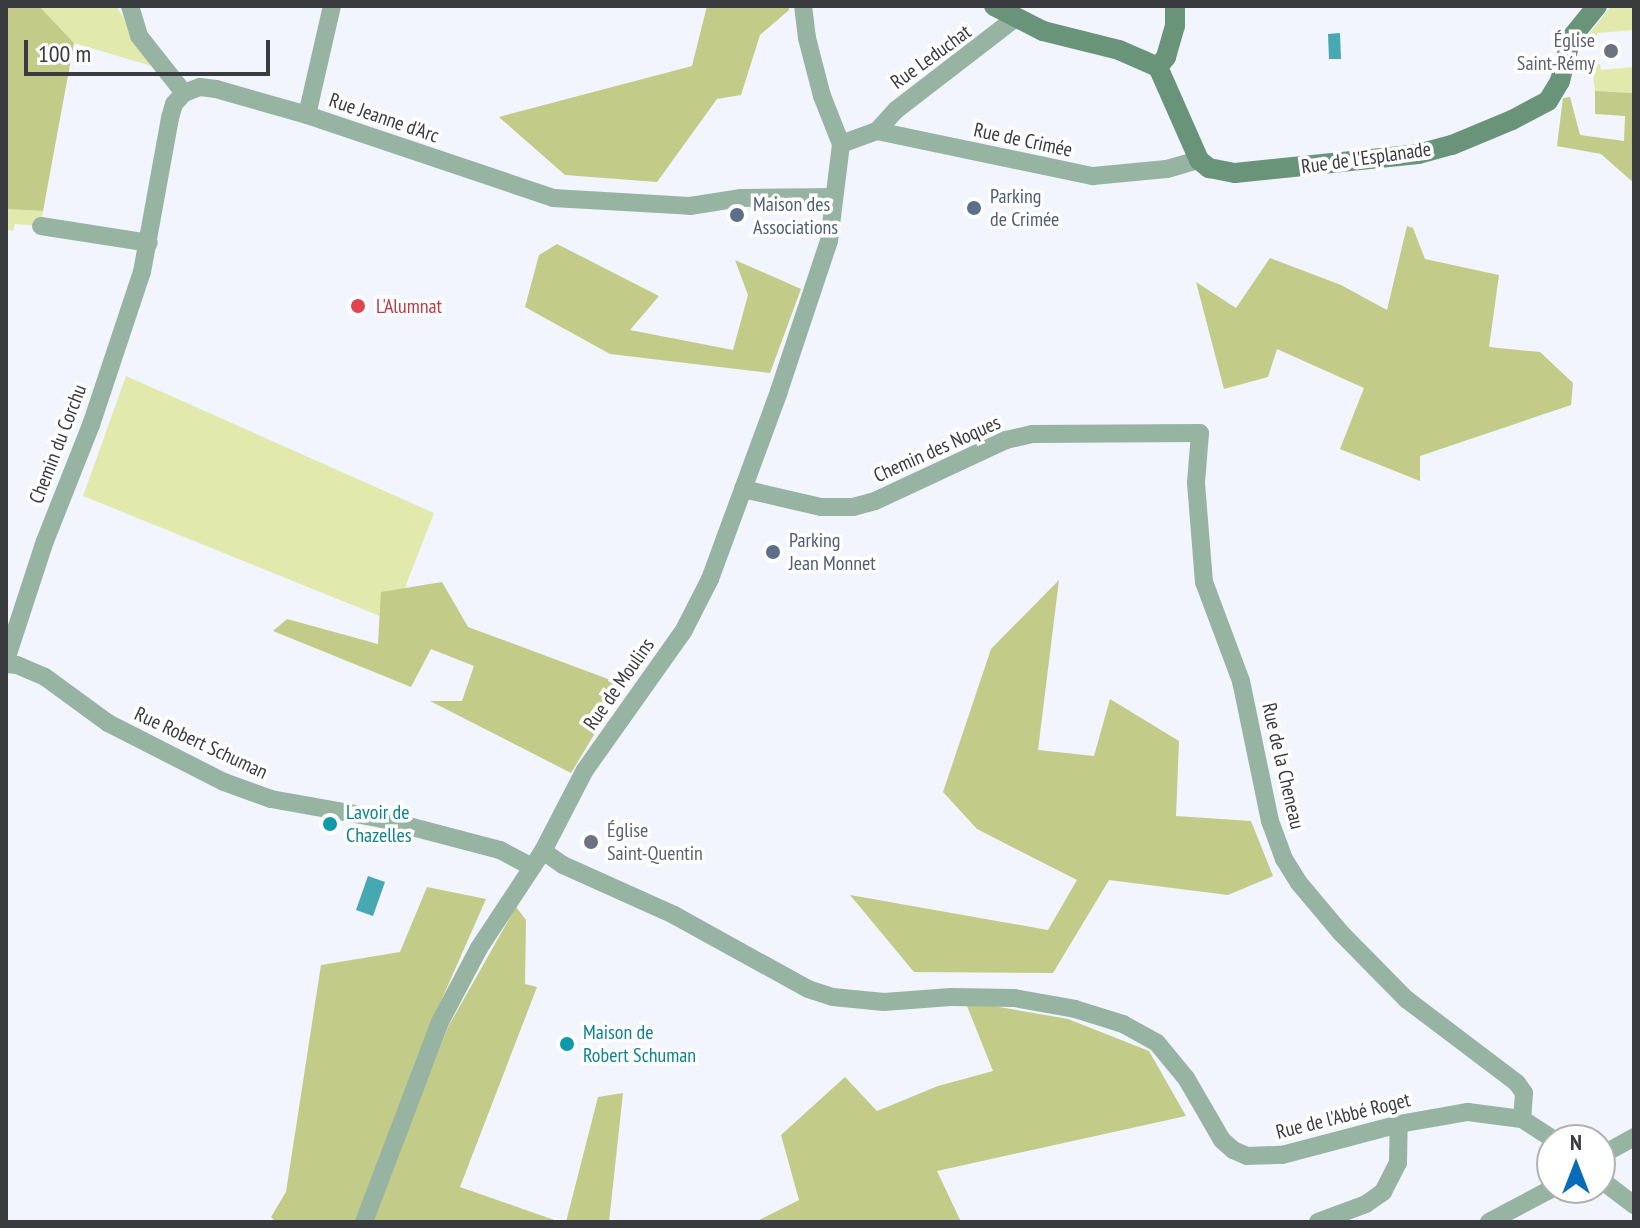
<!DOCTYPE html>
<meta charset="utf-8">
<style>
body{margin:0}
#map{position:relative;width:1640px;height:1228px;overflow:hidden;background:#f2f4fe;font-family:"PT Sans Narrow",sans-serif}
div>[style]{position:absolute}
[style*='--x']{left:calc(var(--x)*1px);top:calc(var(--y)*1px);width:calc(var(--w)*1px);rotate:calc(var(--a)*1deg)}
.green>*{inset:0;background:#e1eaac}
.forest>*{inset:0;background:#c2cb87}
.water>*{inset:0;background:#48a8b1}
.street>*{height:18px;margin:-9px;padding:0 9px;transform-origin:9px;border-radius:9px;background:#97b4a2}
.secondary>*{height:20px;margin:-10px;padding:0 10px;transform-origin:10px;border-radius:10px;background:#69947a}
.dots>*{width:22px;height:22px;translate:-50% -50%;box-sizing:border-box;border:4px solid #fff;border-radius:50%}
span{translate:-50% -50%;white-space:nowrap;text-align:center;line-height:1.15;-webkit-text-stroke:7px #fff;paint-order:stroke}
.worship-label{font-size:20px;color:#5b616d}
.right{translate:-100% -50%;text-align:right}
.left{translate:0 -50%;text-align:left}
.street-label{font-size:20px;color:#3a3b3f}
.service-label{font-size:20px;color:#4e5e75}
.health-label{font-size:20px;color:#be3a42}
.culture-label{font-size:20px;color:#0d838f}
.frame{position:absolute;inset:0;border:8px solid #3a3b3f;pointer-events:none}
.north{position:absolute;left:1536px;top:1124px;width:80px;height:80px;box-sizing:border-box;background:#fff;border:2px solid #b0b1b2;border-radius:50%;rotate:0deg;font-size:22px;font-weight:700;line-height:32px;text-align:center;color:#3a3b3f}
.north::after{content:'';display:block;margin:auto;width:28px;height:36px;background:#066cb8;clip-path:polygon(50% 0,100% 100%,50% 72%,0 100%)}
.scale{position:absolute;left:24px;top:40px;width:246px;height:36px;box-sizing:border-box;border:4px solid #3a3b3f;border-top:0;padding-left:10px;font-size:24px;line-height:28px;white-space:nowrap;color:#3a3b3f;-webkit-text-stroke:6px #fff;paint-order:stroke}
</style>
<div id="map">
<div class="green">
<div style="clip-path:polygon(39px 6px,116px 6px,155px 67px,74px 43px)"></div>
<div style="clip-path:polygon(1611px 6px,1634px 6px,1634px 30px,1597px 33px,1597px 37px,1586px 38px)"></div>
<div style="clip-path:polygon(1592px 64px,1600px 64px,1601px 70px,1634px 67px,1634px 93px,1595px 91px)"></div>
<div style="clip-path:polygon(6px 209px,43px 211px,41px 226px,15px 224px,13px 231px,6px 230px)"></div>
<div style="clip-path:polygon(126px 376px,434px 513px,392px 621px,83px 496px)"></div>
</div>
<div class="forest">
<div style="clip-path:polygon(6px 6px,39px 6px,74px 43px,43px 211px,6px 209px)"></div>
<div style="clip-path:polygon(707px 6px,789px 6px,789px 10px,760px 35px,741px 95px,717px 99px,657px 182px,565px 175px,499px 117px,692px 66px)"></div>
<div style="clip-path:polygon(1595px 91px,1634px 93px,1634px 183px,1601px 154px,1557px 146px,1563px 98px,1570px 97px,1580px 135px,1624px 141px,1625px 116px,1595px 114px)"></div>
<div style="clip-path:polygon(1407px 226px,1413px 228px,1425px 259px,1499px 275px,1489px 347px,1540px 352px,1573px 383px,1571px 405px,1420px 456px,1420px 481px,1340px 449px,1364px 388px,1277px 349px,1268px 377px,1224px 389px,1196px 282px,1236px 308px,1270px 258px,1341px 285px,1387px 310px)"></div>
<div style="clip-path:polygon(557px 244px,659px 296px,630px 330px,733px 350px,748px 295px,735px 260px,801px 289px,770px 373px,610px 354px,525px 307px,539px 255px)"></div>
<div style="clip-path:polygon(1059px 580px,1038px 750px,1094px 756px,1110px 699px,1179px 741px,1176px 816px,1251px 821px,1273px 876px,1228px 895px,1109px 880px,1053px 973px,914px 972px,850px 895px,1048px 930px,1077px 880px,977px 829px,943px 792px,991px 649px)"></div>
<div style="clip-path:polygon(442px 582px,468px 627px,624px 685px,571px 773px,430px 701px,462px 701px,474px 666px,431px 649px,411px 687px,273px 631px,287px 619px,378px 644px,381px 592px)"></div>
<div style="clip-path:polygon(427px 887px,486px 899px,434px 1017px,356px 1222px,276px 1222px,271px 1217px,286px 1192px,321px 965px,400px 952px)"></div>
<div style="clip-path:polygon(516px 907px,526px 920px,525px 984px,537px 987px,460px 1187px,560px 1222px,371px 1222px,448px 1027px)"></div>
<div style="clip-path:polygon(965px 1001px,1068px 1019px,1149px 1051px,1186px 1116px,937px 1171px,961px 1222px,755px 1222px,799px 1200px,781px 1135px,845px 1077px,877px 1111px,938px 1086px,993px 1071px)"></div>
<div style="clip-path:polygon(623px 1093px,609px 1222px,566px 1222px,598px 1097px)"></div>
</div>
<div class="water">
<div style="clip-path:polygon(1340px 33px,1341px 59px,1329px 59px,1328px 34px)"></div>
<div style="clip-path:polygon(368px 876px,385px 882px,373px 916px,356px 910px)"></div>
</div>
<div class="street">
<div style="--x:130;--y:6;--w:31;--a:73"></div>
<div style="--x:139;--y:36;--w:73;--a:51.7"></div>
<div style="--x:307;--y:115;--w:112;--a:-77.1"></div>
<div style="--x:877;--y:131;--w:28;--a:-48"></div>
<div style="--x:896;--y:110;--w:149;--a:-37.6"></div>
<div style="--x:841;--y:144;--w:38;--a:-20"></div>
<div style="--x:877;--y:131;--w:221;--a:11.8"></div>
<div style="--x:1093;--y:176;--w:74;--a:-5.4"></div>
<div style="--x:1167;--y:169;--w:33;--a:-16"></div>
<div style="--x:41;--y:226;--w:109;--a:8.9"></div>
<div style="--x:743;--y:489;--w:80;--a:13"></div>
<div style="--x:821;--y:507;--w:32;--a:0"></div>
<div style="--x:853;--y:507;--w:23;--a:-15"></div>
<div style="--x:875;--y:501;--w:145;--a:-25"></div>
<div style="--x:1006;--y:440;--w:27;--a:-13"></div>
<div style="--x:1032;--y:434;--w:168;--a:-0.3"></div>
<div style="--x:1200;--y:433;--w:50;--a:94.6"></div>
<div style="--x:1196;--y:483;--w:99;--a:85.4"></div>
<div style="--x:1204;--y:582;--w:106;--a:69.5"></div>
<div style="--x:1241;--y:681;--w:143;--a:78.3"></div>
<div style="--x:1270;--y:821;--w:40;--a:69.8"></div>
<div style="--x:1284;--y:859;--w:28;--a:58"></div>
<div style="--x:1299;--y:883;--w:65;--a:50"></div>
<div style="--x:1341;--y:933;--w:93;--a:45.4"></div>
<div style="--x:1406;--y:999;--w:139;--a:37.1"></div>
<div style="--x:1517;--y:1083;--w:12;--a:55"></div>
<div style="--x:1524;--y:1093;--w:26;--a:94"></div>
<div style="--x:6;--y:660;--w:125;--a:-71.9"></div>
<div style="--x:45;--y:541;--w:125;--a:-68.4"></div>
<div style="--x:91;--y:425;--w:161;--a:-71.6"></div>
<div style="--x:142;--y:272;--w:157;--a:-79.7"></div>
<div style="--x:170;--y:118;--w:15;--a:-74"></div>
<div style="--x:174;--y:104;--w:15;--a:-48"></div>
<div style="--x:184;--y:93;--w:17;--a:-21"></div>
<div style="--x:200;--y:87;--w:16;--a:7"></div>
<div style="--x:216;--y:89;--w:95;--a:15.9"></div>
<div style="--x:307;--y:115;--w:260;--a:18.6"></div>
<div style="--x:553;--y:198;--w:137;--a:3.3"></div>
<div style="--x:690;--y:206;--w:52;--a:-8.9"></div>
<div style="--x:741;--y:198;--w:92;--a:-0.6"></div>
<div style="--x:6;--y:664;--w:11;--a:5"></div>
<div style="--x:17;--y:665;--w:30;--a:23"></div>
<div style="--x:45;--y:677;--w:78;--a:36.1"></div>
<div style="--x:108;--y:723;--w:130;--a:27"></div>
<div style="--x:224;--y:782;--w:50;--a:19.9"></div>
<div style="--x:271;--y:799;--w:109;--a:10.1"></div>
<div style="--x:378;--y:818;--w:126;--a:14.7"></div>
<div style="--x:500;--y:850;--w:34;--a:28"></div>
<div style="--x:543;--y:851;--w:24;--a:35"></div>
<div style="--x:563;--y:865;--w:122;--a:24.2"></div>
<div style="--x:674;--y:915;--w:153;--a:28.9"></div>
<div style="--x:808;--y:989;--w:26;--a:18"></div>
<div style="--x:833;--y:997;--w:51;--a:5.6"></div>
<div style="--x:884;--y:1002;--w:67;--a:-4.3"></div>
<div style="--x:951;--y:997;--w:63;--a:0.9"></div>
<div style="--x:1014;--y:998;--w:62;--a:10.2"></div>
<div style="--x:1075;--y:1009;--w:50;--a:17.4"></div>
<div style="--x:1123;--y:1024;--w:39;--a:29"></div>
<div style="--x:1157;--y:1043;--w:45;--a:50.4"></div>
<div style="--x:1186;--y:1078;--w:72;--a:59.9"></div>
<div style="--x:1222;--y:1140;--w:15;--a:42"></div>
<div style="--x:1233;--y:1150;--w:15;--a:23"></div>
<div style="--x:1247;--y:1156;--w:35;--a:-2"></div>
<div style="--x:1282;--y:1155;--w:121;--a:-14.8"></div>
<div style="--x:1399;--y:1124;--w:70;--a:-9.9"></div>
<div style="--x:1468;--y:1112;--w:54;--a:7.4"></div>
<div style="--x:1522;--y:1119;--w:38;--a:33"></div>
<div style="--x:1600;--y:1156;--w:39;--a:-29"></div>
<div style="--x:1600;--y:1179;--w:43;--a:37.4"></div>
<div style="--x:364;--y:1222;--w:214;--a:-69.2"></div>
<div style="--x:440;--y:1022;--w:84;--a:-62.2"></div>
<div style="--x:479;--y:948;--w:116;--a:-56.6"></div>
<div style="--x:543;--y:851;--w:91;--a:-62.6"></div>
<div style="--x:585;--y:770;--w:171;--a:-54.7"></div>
<div style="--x:684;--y:630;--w:57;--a:-63"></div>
<div style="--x:710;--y:579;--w:200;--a:-69.8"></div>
<div style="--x:779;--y:391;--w:158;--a:-71.6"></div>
<div style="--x:829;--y:241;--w:98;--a:-82.9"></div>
<div style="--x:841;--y:144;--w:52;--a:-111.6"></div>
<div style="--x:822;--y:96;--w:60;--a:-104.5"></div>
<div style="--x:807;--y:38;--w:32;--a:-97"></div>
<div style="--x:1318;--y:1222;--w:51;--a:-20.6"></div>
<div style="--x:1366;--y:1204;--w:21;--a:-35"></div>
<div style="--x:1383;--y:1192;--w:33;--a:-63"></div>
<div style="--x:1398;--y:1163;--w:39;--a:-89"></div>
<div style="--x:1489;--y:1222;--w:72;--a:-28"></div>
</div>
<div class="secondary">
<div style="--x:994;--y:6;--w:55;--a:27"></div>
<div style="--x:1043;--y:31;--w:78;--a:14"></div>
<div style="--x:1119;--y:50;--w:43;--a:23.6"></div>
<div style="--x:1158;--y:67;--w:102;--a:66.2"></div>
<div style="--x:1199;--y:160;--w:13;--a:39"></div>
<div style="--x:1209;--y:168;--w:26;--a:11"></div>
<div style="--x:1235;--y:173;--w:184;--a:-5.9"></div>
<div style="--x:1418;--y:154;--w:35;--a:-15"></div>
<div style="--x:1452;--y:145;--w:65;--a:-22.6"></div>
<div style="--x:1512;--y:120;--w:41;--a:-27.8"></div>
<div style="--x:1548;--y:101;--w:23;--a:-59"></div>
<div style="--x:1560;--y:81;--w:44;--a:-75.7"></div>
<div style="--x:1571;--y:38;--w:41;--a:-50.9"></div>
<div style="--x:1158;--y:67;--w:13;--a:-51"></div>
<div style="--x:1166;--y:57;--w:32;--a:-74"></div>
<div style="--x:1175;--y:26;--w:20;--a:-90"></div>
</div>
<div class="dots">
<div style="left:1611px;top:51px;background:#6b7280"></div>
<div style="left:974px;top:208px;background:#5c6f8a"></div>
<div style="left:737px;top:215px;background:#5c6f8a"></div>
<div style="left:358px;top:306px;background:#e0444e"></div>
<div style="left:773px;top:552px;background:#5c6f8a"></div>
<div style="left:330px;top:824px;background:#0f9aa8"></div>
<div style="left:591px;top:842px;background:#6b7280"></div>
<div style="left:567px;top:1044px;background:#0f9aa8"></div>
</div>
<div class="worship-label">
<span class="right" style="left:1595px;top:52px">Église<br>Saint-Rémy</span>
<span class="left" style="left:607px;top:842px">Église<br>Saint-Quentin</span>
</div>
<div class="street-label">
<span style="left:931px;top:57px;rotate:-36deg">Rue Leduchat</span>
<span style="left:384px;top:118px;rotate:19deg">Rue Jeanne d'Arc</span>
<span style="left:1023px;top:140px;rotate:12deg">Rue de Crimée</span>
<span style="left:1366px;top:158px;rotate:-8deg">Rue de l'Esplanade</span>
<span style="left:58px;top:444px;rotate:-69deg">Chemin du Corchu</span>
<span style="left:937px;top:449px;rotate:-24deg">Chemin des Noques</span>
<span style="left:619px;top:684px;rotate:-55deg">Rue de Moulins</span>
<span style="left:201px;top:743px;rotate:25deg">Rue Robert Schuman</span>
<span style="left:1283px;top:766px;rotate:77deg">Rue de la Cheneau</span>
<span style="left:1343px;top:1116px;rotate:-14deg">Rue de l'Abbé Roget</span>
</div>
<div class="service-label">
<span class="left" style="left:990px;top:208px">Parking<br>de Crimée</span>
<span class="left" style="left:753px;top:216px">Maison des<br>Associations</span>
<span class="left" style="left:789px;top:552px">Parking<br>Jean Monnet</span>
</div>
<div class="health-label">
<span class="left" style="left:376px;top:306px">L'Alumnat</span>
</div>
<div class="culture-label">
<span class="left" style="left:346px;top:824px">Lavoir de<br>Chazelles</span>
<span class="left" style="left:583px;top:1044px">Maison de<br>Robert Schuman</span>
</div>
<div class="frame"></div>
<div class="north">N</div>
<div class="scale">100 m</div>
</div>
